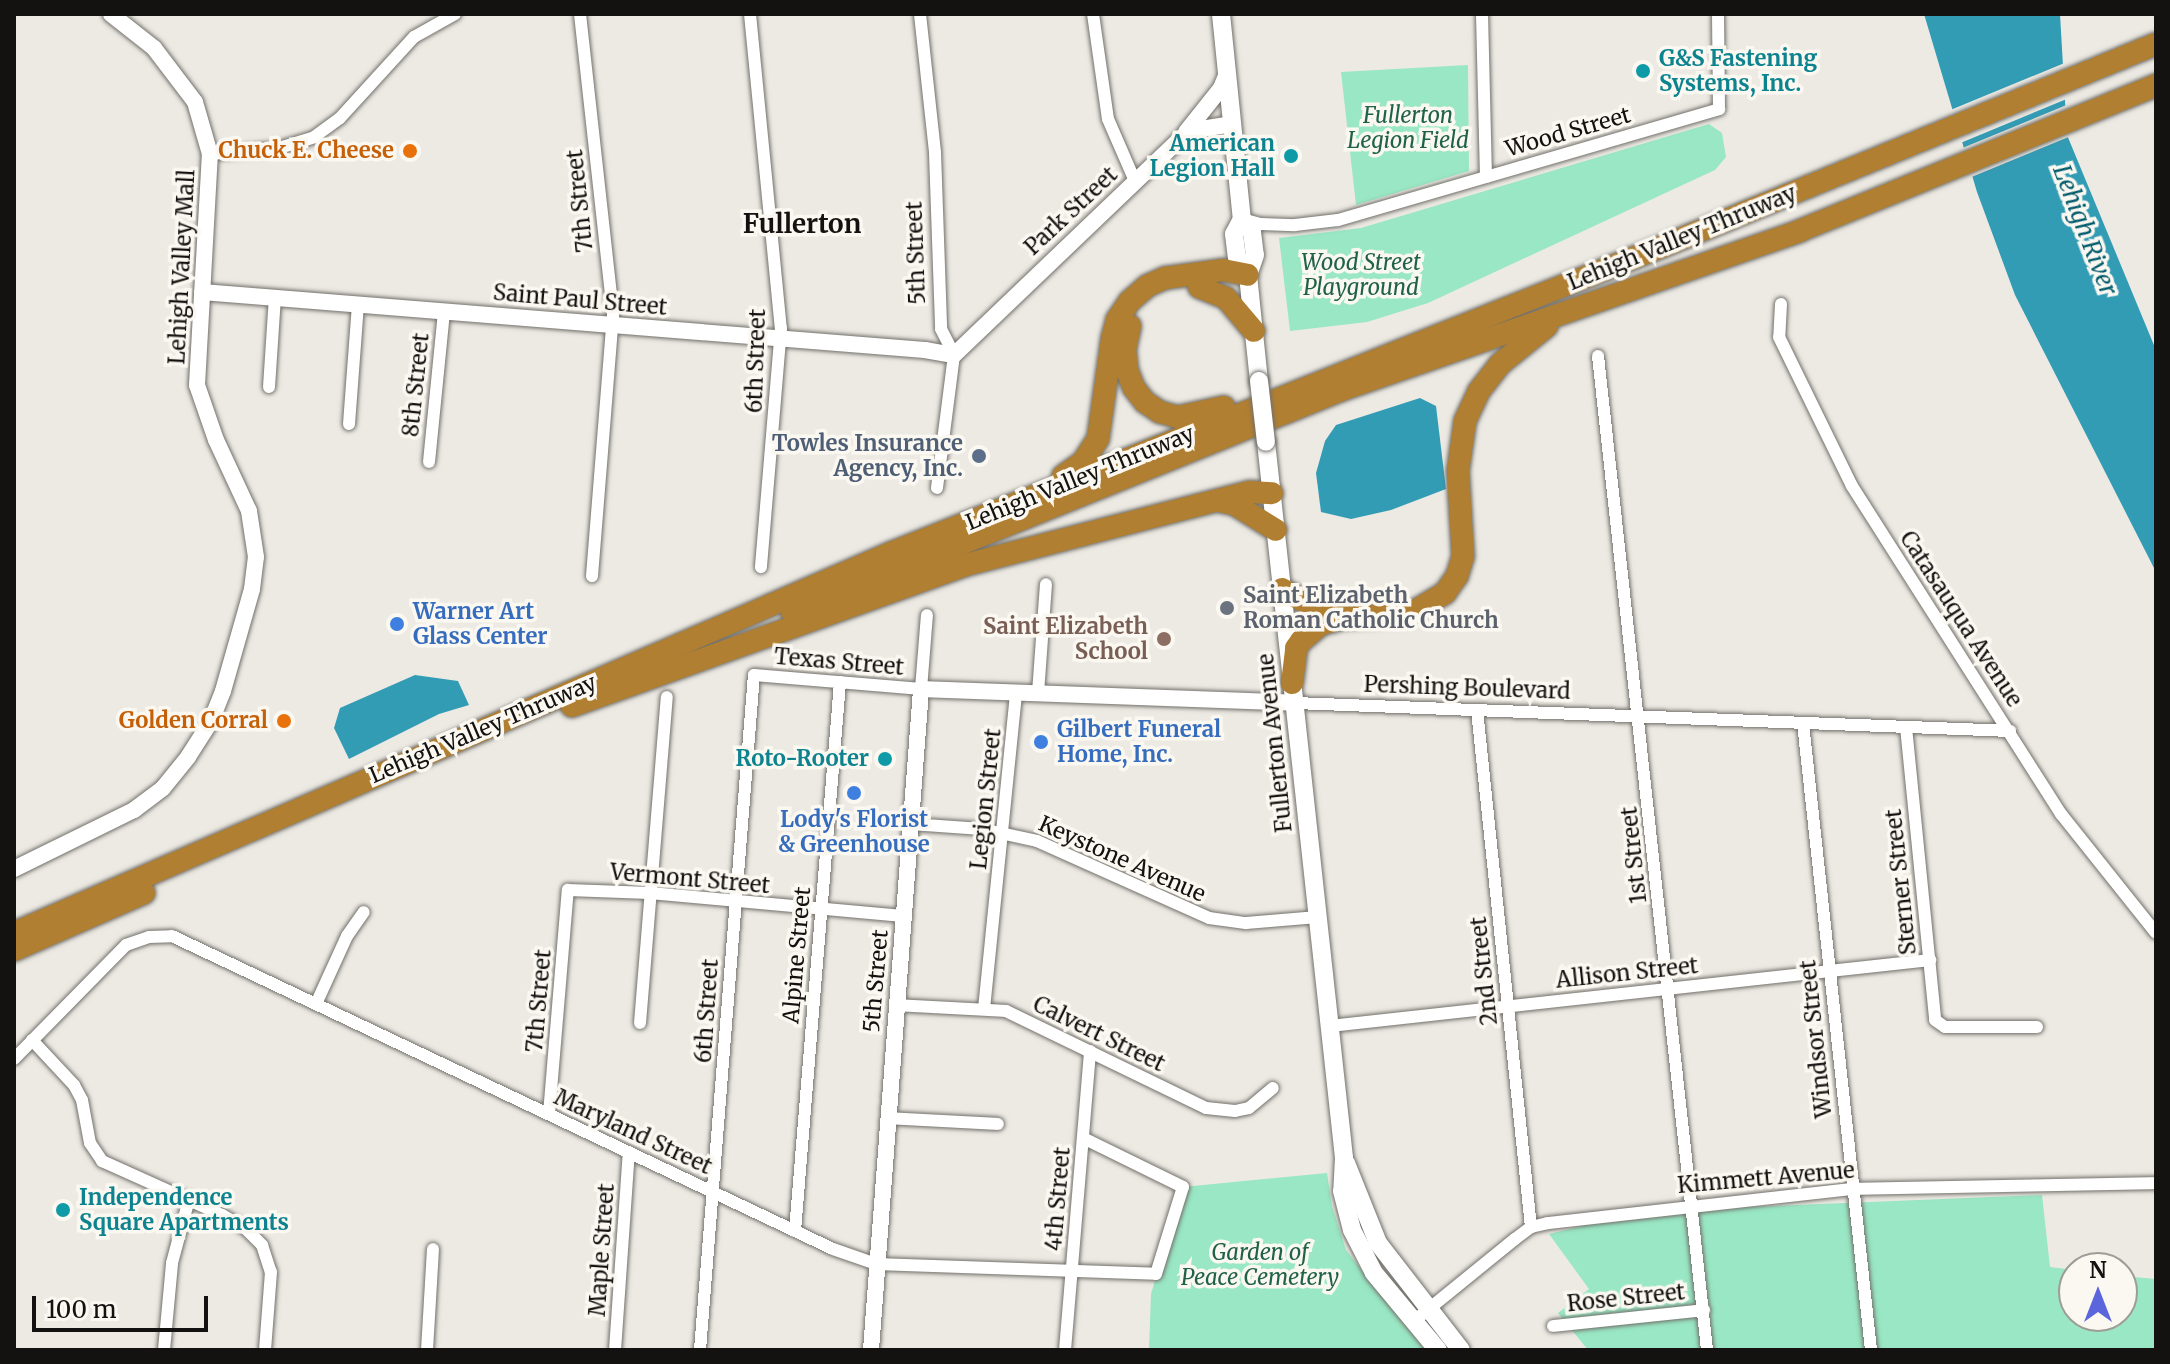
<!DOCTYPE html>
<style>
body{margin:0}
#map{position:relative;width:2170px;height:1364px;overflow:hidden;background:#edeae4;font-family:Merriweather,serif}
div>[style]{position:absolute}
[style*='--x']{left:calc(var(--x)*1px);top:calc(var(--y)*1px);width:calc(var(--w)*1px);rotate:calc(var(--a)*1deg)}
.green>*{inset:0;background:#99e7c4}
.water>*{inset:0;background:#339cb5}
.pier>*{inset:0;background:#edeae4}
.roads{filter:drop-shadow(0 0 2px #72706a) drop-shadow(0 0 2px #72706a)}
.minor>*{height:12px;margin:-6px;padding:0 6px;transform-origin:6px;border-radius:6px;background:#fff}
.tertiary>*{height:16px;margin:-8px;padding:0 8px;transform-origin:8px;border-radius:8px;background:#fff}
.secondary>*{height:18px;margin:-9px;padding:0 9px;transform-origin:9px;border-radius:9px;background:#fff}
.motorway>*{height:22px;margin:-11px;padding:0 11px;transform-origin:11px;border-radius:11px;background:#b17f31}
.bridges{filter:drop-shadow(0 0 2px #72706a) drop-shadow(0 0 2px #72706a)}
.secondary-bridge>*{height:18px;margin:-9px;padding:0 9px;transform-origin:9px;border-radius:9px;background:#fff}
.dots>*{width:22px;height:22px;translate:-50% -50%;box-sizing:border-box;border:4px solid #faf8f1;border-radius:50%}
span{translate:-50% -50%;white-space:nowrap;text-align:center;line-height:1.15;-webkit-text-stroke:7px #faf8f1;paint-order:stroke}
.culture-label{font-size:22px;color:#0d838f;font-weight:700}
.left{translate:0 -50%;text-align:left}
.right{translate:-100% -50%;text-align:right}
.park-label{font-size:22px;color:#206149;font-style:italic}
.street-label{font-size:22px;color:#131210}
.food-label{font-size:22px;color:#c56008;font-weight:700}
.service-label{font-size:22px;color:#4e5e75;font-weight:700}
.worship-label{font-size:22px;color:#5b616d;font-weight:700}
.shop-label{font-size:22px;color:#366cbe;font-weight:700}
.education-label{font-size:22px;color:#785e54;font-weight:700}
.water-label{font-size:24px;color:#005a6c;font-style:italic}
.quarter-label{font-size:26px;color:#131210;font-weight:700}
.frame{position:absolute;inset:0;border:16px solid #131210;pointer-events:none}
.north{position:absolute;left:2058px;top:1252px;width:80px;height:80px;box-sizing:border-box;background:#faf8f1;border:2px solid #9e9c97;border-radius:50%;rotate:0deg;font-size:22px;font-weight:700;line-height:32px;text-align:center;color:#131210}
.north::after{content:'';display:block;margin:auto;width:28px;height:36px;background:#5b65dc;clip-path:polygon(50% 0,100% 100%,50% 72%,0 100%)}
.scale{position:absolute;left:32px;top:1296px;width:176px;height:36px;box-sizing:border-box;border:4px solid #131210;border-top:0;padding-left:10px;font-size:24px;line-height:28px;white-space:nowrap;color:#131210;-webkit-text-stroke:6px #faf8f1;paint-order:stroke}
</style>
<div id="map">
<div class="green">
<div style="clip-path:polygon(1468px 65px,1469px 171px,1356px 205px,1341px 72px)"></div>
<div style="clip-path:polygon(1709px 124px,1722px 133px,1726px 157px,1715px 170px,1428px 303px,1367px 322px,1290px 331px,1279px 238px,1361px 228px)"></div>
<div style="clip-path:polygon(1327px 1173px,1332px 1206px,1346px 1250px,1425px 1350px,1149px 1350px,1151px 1294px,1183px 1187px)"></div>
<div style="clip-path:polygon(2042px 1195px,2050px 1267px,2074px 1270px,2074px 1316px,2122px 1316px,2122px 1276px,2156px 1279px,2156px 1350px,1588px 1350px,1558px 1313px,1589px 1289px,1549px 1234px,1586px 1225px,1749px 1207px)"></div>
</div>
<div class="water">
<div style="clip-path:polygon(1924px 14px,2060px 14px,2067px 135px,2156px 350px,2156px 572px,2015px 295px,1977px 192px)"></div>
<div style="clip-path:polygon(1420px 398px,1436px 406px,1446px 489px,1391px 510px,1351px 519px,1321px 512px,1316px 473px,1325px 441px,1336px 425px)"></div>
<div style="clip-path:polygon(415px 675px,458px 681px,469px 705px,439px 714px,349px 759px,334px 728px,340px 708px)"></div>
</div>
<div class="pier">
<div style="clip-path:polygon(2067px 62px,2069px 98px,1958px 144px,1948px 111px)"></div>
<div style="clip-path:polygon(2069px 104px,2071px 136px,1969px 178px,1960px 149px)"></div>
</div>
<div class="roads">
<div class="minor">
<div style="--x:580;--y:14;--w:303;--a:83.7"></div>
<div style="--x:613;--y:315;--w:262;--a:94.6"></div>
<div style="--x:750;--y:14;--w:316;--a:84.4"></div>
<div style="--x:781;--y:328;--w:240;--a:94.8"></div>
<div style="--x:920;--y:14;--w:140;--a:83.8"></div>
<div style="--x:935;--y:153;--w:176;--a:88"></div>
<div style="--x:941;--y:329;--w:29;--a:63"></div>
<div style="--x:954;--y:355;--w:134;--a:97.3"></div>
<div style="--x:1093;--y:14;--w:106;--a:81.9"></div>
<div style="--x:1108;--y:119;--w:68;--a:66.5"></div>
<div style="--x:1482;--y:14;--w:163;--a:88.6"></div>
<div style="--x:210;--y:154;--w:69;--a:-5"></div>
<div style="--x:279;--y:148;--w:37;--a:-17"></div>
<div style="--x:314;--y:137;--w:32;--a:-36"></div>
<div style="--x:340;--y:118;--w:110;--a:-47.6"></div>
<div style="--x:414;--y:37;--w:47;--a:-29.3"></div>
<div style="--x:1242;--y:219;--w:20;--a:15"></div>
<div style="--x:1261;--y:224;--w:34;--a:2"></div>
<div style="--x:1295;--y:225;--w:43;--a:-6.6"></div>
<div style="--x:1338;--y:220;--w:397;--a:-16.2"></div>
<div style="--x:1719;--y:109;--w:95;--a:-90.6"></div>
<div style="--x:1781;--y:304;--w:33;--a:93"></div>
<div style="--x:1779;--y:337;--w:166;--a:63.9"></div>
<div style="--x:1852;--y:486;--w:389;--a:57.5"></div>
<div style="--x:2061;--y:814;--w:152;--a:51.4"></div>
<div style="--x:1598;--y:356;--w:1000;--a:83.74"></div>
<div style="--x:269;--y:387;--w:90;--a:-86.2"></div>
<div style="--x:349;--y:424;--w:120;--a:-85.7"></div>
<div style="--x:429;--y:462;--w:152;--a:-84.3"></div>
<div style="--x:1038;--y:693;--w:109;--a:-85.8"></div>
<div style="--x:1295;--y:703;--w:716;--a:2.24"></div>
<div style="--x:1477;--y:710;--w:520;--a:84.04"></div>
<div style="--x:1803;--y:723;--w:631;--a:83.81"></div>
<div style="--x:1906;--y:727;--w:294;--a:84.3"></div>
<div style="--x:1935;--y:1020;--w:12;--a:35"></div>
<div style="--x:1945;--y:1027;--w:92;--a:0"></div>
<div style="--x:911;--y:824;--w:71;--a:4"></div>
<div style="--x:982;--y:829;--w:56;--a:12.3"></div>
<div style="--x:1037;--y:841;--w:188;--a:24.1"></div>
<div style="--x:1209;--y:918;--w:37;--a:8"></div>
<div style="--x:1246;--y:923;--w:72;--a:-4.8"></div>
<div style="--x:316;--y:1004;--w:75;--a:-65.5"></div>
<div style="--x:347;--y:936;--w:29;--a:-55"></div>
<div style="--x:896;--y:1005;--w:110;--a:3.1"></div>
<div style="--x:1006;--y:1011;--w:222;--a:25.9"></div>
<div style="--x:1206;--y:1108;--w:29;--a:6"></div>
<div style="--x:1235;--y:1111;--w:14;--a:-12"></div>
<div style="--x:1249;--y:1108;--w:31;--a:-40"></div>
<div style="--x:984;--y:1009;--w:318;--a:-84.2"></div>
<div style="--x:640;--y:1023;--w:327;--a:-85.3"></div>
<div style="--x:1330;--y:1026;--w:604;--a:-6.28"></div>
<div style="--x:32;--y:1040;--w:62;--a:47"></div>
<div style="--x:74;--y:1085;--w:17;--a:62"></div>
<div style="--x:82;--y:1100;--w:44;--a:79.5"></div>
<div style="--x:90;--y:1143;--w:22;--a:56"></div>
<div style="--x:102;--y:1161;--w:132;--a:24.2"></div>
<div style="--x:222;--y:1215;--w:28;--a:30"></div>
<div style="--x:246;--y:1229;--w:23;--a:45"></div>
<div style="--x:262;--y:1245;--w:28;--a:72"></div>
<div style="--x:271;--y:1272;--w:78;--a:94.4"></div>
<div style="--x:14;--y:1059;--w:160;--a:-45.5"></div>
<div style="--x:126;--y:945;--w:24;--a:-19"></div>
<div style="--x:149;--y:937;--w:23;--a:-2"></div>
<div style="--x:172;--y:936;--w:731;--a:25.34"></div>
<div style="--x:833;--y:1249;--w:46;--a:19.2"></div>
<div style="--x:876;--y:1264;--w:280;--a:2"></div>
<div style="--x:1156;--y:1274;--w:91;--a:-72.8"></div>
<div style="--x:1183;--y:1187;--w:111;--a:-153.9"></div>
<div style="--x:549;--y:1114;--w:225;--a:-85.2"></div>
<div style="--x:568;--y:890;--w:82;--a:2.1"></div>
<div style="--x:650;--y:893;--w:254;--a:5.2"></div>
<div style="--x:887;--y:1118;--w:111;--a:3.1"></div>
<div style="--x:795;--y:1231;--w:551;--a:-85.31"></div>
<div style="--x:1414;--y:1321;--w:130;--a:-39.1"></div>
<div style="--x:1515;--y:1239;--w:20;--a:-37"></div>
<div style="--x:1531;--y:1227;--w:17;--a:-13"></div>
<div style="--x:1548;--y:1223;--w:306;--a:-6.4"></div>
<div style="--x:1852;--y:1189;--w:304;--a:-1.1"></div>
<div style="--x:1553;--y:1326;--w:152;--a:-6"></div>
<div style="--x:164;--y:1350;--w:87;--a:-84.7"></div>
<div style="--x:172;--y:1263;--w:66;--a:-75.1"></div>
<div style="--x:427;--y:1350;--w:101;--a:-86.6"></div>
<div style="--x:615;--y:1350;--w:198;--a:-86"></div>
<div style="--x:700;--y:1350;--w:677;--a:-85.43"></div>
<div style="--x:754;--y:675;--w:168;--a:4.8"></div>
<div style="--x:921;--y:689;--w:74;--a:-85.4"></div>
<div style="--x:1065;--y:1350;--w:300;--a:-85.2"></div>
</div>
<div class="tertiary">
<div style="--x:1186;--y:132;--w:56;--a:-51.5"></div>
<div style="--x:1221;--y:88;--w:16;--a:-68"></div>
<div style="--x:202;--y:292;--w:725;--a:4.59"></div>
<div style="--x:925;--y:350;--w:29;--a:10"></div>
<div style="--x:954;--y:355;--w:314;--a:-43.7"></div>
<div style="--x:1181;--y:138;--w:22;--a:-24"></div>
<div style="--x:1201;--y:129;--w:32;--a:-9"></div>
<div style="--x:14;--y:869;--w:134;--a:-26.2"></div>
<div style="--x:134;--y:810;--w:36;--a:-37"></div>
<div style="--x:163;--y:788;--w:40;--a:-51"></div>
<div style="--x:188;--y:757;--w:43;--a:-57.4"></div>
<div style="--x:211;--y:721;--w:32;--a:-68"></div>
<div style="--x:223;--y:691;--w:106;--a:-74.1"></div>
<div style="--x:252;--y:589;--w:32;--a:-83"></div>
<div style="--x:256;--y:557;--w:47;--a:-98.7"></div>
<div style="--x:249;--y:511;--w:78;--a:-114.9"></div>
<div style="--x:216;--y:440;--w:58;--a:-109.1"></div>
<div style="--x:197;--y:385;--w:231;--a:-86.8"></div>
<div style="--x:210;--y:154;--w:54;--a:-106.1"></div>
<div style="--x:195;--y:102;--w:68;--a:-127.2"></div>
<div style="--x:154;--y:48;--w:55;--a:-141.7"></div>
<div style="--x:871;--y:1350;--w:663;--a:-85.67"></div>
<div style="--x:921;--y:689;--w:374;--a:2.1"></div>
</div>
<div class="secondary">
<div style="--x:1221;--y:14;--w:206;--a:84.2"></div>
<div style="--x:1242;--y:219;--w:17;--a:118"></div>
<div style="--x:1234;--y:234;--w:23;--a:83"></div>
<div style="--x:1237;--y:257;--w:21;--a:59"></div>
<div style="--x:1242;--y:219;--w:16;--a:52"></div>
<div style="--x:1252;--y:232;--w:23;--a:83"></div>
<div style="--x:1255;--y:255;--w:21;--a:109"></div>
<div style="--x:1248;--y:275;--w:107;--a:84.1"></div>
<div style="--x:1266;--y:442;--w:720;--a:83.78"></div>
<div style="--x:1344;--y:1158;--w:33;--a:93"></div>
<div style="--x:1342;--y:1191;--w:40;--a:75.6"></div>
<div style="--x:1352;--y:1230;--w:48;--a:62.9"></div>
<div style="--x:1374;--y:1273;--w:100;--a:50.3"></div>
<div style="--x:1346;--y:1163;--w:86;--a:68.2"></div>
<div style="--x:1378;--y:1243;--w:135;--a:52.2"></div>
</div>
<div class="motorway">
<div style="--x:1199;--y:287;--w:29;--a:22"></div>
<div style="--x:1226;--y:298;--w:43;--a:49.7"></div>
<div style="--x:1130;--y:326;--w:25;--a:102"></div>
<div style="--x:1125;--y:350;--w:20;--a:84"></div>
<div style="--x:1127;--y:370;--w:19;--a:69"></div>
<div style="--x:1134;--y:388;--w:18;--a:52"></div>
<div style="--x:1145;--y:402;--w:18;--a:34"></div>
<div style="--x:1160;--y:412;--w:19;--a:16"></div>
<div style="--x:1178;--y:417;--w:47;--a:-12.3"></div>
<div style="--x:1063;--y:476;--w:24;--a:-35"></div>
<div style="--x:1083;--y:462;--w:27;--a:-57"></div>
<div style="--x:1098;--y:439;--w:101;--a:-82"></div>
<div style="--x:1112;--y:339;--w:20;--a:-75"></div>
<div style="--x:1117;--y:320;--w:23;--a:-56"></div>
<div style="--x:1130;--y:301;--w:23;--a:-41"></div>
<div style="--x:1147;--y:286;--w:20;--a:-24"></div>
<div style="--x:1165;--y:278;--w:59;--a:-7.9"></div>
<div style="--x:1223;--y:270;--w:25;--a:11"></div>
<div style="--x:1219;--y:501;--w:15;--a:11"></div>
<div style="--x:1234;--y:504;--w:49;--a:31.8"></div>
<div style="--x:1282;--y:589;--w:51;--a:29.6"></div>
<div style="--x:1326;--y:614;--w:19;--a:12"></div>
<div style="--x:1345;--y:618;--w:65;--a:-3.5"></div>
<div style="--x:1410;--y:614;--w:41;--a:-31"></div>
<div style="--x:1445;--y:593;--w:21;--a:-55"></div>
<div style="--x:1457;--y:576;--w:21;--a:-73"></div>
<div style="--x:1463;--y:556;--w:85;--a:-93.4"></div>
<div style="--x:1458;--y:471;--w:50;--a:-82"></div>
<div style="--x:1465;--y:421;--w:33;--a:-65"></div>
<div style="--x:1479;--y:391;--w:34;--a:-52"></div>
<div style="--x:1500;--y:364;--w:60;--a:-39"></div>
<div style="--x:792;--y:612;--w:595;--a:-22"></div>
<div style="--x:1344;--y:389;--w:482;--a:-19.1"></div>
<div style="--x:1799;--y:231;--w:386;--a:-22.2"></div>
<div style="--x:1292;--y:683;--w:35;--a:-83"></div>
<div style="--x:1296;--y:648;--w:9;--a:-54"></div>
<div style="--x:1301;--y:641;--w:26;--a:-40"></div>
<div style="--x:1321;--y:624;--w:24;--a:-15"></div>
<div style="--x:572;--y:706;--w:418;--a:-19.7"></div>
<div style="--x:965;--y:565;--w:294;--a:-14.4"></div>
<div style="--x:1250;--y:492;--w:22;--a:3"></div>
<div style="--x:14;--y:933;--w:956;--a:-23.43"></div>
<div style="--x:891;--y:553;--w:829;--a:-21.67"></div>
<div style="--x:1661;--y:247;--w:535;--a:-22.3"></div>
<div style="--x:14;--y:950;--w:142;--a:-23.7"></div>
</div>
</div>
<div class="bridges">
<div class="secondary-bridge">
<div style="--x:1259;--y:381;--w:61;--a:83.5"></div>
</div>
</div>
<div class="dots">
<div style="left:1643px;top:71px;background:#0f9aa8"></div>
<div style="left:410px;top:151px;background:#e8710a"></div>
<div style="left:1291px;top:156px;background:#0f9aa8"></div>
<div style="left:979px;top:456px;background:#5c6f8a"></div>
<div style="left:1227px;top:608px;background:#6b7280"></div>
<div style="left:397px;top:624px;background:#3f7fe0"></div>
<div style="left:1164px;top:639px;background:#8d6e63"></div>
<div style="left:284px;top:721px;background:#e8710a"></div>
<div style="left:1041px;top:742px;background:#3f7fe0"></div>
<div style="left:885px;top:759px;background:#0f9aa8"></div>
<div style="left:854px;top:793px;background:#3f7fe0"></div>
<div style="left:63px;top:1210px;background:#0f9aa8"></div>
</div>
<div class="culture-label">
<span class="left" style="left:1659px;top:71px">G&amp;S Fastening<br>Systems, Inc.</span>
<span class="right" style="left:1275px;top:156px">American<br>Legion Hall</span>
<span class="right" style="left:869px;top:759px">Roto-Rooter</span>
<span class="left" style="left:79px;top:1210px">Independence<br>Square Apartments</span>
</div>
<div class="park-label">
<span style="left:1408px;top:128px">Fullerton<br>Legion Field</span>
<span style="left:1361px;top:275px">Wood Street<br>Playground</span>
<span style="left:1260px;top:1265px">Garden of<br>Peace Cemetery</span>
</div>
<div class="street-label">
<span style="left:1568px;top:132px;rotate:-16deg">Wood Street</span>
<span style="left:580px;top:201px;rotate:-96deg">7th Street</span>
<span style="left:1071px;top:211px;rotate:-43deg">Park Street</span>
<span style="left:1682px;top:238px;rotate:-22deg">Lehigh Valley Thruway</span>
<span style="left:916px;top:253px;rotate:-92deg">5th Street</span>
<span style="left:182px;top:267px;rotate:-87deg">Lehigh Valley Mall</span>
<span style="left:580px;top:300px;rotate:5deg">Saint Paul Street</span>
<span style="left:756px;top:361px;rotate:-88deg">6th Street</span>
<span style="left:416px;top:385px;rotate:-84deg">8th Street</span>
<span style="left:1080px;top:478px;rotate:-22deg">Lehigh Valley Thruway</span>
<span style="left:1961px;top:619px;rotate:57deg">Catasauqua Avenue</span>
<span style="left:839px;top:662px;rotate:5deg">Texas Street</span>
<span style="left:1467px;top:688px;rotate:2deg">Pershing Boulevard</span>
<span style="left:483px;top:729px;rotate:-23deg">Lehigh Valley Thruway</span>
<span style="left:1275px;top:743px;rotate:-96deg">Fullerton Avenue</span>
<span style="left:986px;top:799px;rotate:-84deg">Legion Street</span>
<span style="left:1634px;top:855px;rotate:-96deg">1st Street</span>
<span style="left:1122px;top:859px;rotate:24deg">Keystone Avenue</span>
<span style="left:690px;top:879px;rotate:5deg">Vermont Street</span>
<span style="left:1901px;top:882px;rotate:-96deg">Sterner Street</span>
<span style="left:797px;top:955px;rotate:-85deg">Alpine Street</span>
<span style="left:1484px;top:971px;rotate:-96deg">2nd Street</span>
<span style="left:1627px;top:973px;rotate:-6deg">Allison Street</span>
<span style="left:876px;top:981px;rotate:-85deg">5th Street</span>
<span style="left:539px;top:1001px;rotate:-85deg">7th Street</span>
<span style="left:707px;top:1011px;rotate:-86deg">6th Street</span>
<span style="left:1099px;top:1034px;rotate:26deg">Calvert Street</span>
<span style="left:1816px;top:1039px;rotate:-96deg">Windsor Street</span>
<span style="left:633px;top:1132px;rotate:25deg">Maryland Street</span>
<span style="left:1766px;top:1178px;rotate:-5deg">Kimmett Avenue</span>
<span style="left:1058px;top:1199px;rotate:-85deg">4th Street</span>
<span style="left:602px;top:1250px;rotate:-86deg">Maple Street</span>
<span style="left:1626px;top:1298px;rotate:-6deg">Rose Street</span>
</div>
<div class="food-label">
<span class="right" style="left:394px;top:151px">Chuck E. Cheese</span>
<span class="right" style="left:268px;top:721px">Golden Corral</span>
</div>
<div class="service-label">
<span class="right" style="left:963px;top:456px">Towles Insurance<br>Agency, Inc.</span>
</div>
<div class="worship-label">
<span class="left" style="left:1243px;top:608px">Saint Elizabeth<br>Roman Catholic Church</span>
</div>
<div class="shop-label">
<span class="left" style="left:413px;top:624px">Warner Art<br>Glass Center</span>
<span class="left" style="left:1057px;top:742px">Gilbert Funeral<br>Home, Inc.</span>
<span style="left:854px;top:832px">Lody's Florist<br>&amp; Greenhouse</span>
</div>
<div class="education-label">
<span class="right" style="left:1148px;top:639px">Saint Elizabeth<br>School</span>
</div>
<div class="water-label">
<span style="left:2085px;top:230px;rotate:69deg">Lehigh River</span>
</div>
<div class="quarter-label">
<span style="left:802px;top:224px">Fullerton</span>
</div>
<div class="frame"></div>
<div class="north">N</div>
<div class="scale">100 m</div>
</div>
